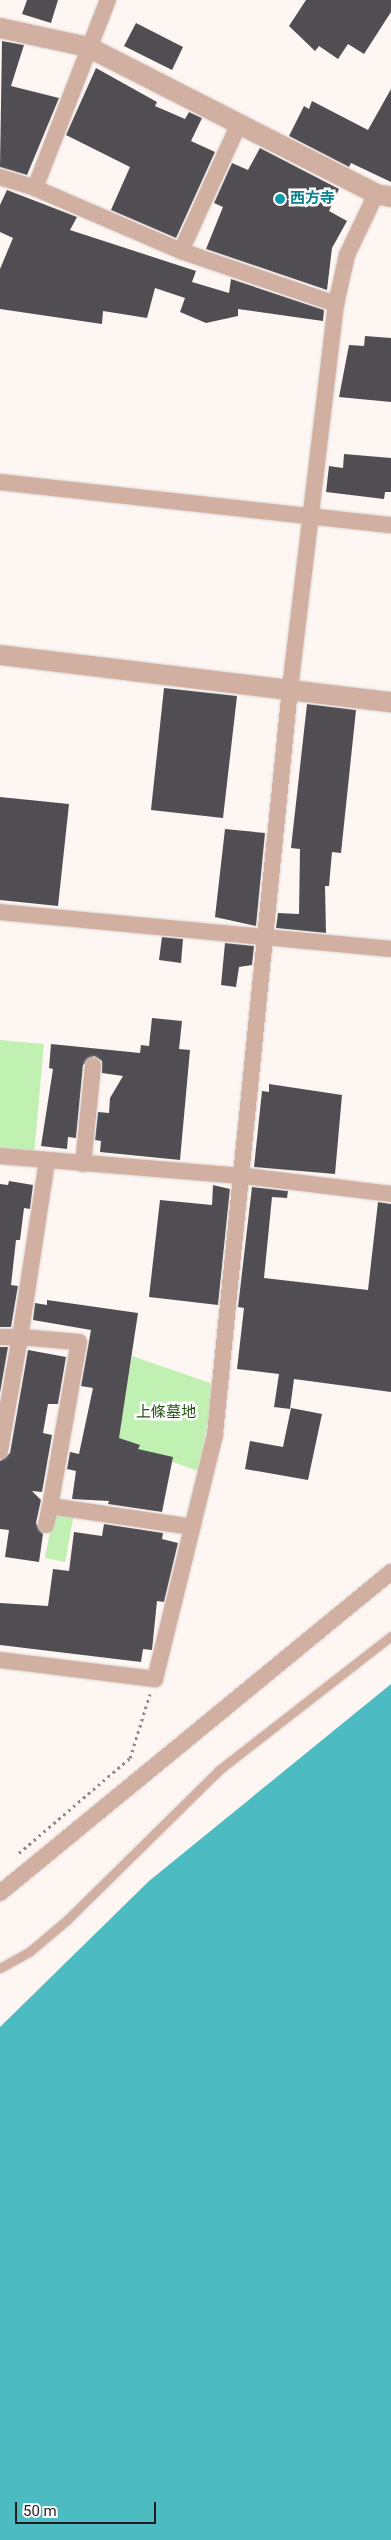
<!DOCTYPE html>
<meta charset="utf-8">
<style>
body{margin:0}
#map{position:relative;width:391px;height:2540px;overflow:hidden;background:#fdf6f3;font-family:Roboto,"Noto Sans JP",sans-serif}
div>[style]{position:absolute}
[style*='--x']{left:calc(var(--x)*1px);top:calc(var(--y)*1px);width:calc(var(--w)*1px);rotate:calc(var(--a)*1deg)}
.green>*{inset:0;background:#c1f1b2}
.water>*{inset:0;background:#4dbcc2}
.building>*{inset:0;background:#514e53}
.path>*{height:3px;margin-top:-1.5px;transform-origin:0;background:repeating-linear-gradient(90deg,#8f8b89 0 2.5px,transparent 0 6.5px)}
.roads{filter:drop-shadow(0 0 1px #dad3d1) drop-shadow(0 0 1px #dad3d1)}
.service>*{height:9px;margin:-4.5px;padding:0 4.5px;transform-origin:4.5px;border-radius:4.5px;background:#d2b0a1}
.minor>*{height:16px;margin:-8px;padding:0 8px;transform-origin:8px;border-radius:8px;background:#d2b0a1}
.tertiary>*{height:20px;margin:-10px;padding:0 10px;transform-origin:10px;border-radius:10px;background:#d2b0a1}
.dots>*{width:14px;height:14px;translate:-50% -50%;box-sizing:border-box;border:2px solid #fff;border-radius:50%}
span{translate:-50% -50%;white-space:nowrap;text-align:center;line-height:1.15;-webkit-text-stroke:5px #fff;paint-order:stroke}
.culture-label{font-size:15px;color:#0d838f;font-weight:700}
.left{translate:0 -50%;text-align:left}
.park-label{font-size:15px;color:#245113}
.scale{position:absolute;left:15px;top:2502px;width:141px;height:22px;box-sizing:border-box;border:2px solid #201e1d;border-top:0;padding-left:6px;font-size:15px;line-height:18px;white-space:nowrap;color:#201e1d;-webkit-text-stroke:4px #fff;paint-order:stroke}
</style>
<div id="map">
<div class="green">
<div style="clip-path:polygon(0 1040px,44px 1044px,34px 1155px,0 1151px)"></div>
<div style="clip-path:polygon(132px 1356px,216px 1385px,198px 1471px,117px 1442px)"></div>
<div style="clip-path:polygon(54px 1510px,74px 1514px,65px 1562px,45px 1558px)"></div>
</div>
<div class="water">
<div style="clip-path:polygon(391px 1684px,391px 2540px,0 2540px,0 2027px,149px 1881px)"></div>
</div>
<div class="building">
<div style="clip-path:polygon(27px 0,58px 0,51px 23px,22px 14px)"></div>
<div style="clip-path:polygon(306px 0,391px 0,391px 12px,364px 54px,348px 44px,338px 59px,319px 46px,315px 51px,289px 26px)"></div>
<div style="clip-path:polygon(136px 23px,183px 47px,172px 70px,124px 46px)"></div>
<div style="clip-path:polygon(2px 41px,24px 45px,11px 86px,59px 98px,27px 175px,0 167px)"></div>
<div style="clip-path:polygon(96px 68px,157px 102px,155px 106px,185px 119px,189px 112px,202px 118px,191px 141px,215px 152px,176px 238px,111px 210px,130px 167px,66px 135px)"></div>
<div style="clip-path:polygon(391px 89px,391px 182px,351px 163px,349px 167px,289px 136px,304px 106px,309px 109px,312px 101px,368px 130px)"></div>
<div style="clip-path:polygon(260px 148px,339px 189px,329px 211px,347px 221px,332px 248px,327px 290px,206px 249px,223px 207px,214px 203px,232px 163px,248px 170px)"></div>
<div style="clip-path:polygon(7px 190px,77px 217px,70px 230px,196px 271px,192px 282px,229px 293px,231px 279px,324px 310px,323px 321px,238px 309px,238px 316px,206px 323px,180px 312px,185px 298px,155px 288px,147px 318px,103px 311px,102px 324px,0 309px,0 269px,13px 238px,0 232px,0 205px)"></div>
<div style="clip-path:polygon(365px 336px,391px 338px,391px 402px,339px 397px,349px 345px,364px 346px)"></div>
<div style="clip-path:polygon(344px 454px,391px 458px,391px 492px,385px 492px,384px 499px,326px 492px,329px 466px,343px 468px)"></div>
<div style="clip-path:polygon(164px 688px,237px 696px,223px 818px,151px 810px)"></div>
<div style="clip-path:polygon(307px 704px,356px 710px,341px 853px,332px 852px,329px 886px,325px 886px,326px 933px,276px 928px,278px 913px,299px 914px,300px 849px,291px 848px)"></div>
<div style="clip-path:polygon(0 797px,69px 804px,58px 906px,0 900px)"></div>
<div style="clip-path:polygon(225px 829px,265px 833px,256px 926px,215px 917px)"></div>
<div style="clip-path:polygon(162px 937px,183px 939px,181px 963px,159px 960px)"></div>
<div style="clip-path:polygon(225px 943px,254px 946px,252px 965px,239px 967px,236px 987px,221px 985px)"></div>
<div style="clip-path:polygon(152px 1018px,182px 1021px,179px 1049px,190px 1050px,180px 1160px,100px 1152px,101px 1141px,95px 1140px,98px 1112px,109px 1113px,110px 1098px,123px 1076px,102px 1073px,102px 1061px,94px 1056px,83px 1065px,76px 1138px,68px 1137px,67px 1149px,41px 1146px,53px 1069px,49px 1068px,51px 1044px,140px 1053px,141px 1045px,149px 1046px)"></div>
<div style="clip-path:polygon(269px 1084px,342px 1095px,335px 1174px,254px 1167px,262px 1091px,269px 1092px)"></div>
<div style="clip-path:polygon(9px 1181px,33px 1185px,30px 1209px,24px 1208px,20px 1240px,16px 1240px,11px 1285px,18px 1286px,11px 1327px,0 1327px,0 1184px,8px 1185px)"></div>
<div style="clip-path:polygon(213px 1185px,230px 1189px,218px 1305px,149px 1297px,160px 1200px,212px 1205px)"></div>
<div style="clip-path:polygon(252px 1187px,288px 1191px,287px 1198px,272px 1197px,264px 1278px,368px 1290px,378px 1202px,391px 1204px,391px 1392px,294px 1379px,290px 1409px,274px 1407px,279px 1374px,237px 1369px,244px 1308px,238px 1307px)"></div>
<div style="clip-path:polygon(47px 1300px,138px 1313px,119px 1438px,140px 1445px,138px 1449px,173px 1457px,162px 1512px,108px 1504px,109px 1501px,72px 1499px,76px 1471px,67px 1469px,70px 1452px,79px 1454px,93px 1388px,81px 1386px,91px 1330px,33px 1320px,35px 1303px,47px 1305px)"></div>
<div style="clip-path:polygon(0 1347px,8px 1347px,0 1393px)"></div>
<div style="clip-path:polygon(28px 1350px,66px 1357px,58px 1404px,48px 1404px,43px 1433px,52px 1435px,42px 1492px,32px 1491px,41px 1500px,36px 1523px,43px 1534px,39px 1562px,5px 1557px,9px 1530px,0 1529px,0 1461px,10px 1453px)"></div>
<div style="clip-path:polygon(291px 1408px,322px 1414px,308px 1480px,245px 1469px,250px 1441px,283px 1447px)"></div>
<div style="clip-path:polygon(104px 1524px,163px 1533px,162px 1539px,178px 1543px,164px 1602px,157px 1601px,152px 1650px,143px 1649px,141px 1662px,0 1645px,0 1603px,48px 1606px,53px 1569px,69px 1571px,74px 1532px,102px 1536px)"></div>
</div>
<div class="path">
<div style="--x:19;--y:1853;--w:146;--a:-40.6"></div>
<div style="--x:130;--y:1758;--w:67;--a:-72.6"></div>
</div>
<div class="roads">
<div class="service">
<div style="--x:0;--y:1968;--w:33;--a:-29"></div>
<div style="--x:29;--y:1952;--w:50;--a:-40.1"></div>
<div style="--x:67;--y:1920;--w:214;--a:-44.6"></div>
<div style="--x:219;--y:1770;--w:218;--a:-37.9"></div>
</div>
<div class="minor">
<div style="--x:0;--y:177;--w:37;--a:17"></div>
<div style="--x:35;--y:188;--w:202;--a:-68.8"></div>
<div style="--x:35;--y:188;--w:159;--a:23.3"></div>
<div style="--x:181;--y:251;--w:164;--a:18.9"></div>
<div style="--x:181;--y:251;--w:140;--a:-65.5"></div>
<div style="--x:0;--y:482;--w:393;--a:6.3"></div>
<div style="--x:0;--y:912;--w:393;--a:5.4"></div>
<div style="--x:0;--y:1156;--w:246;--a:4.7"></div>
<div style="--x:245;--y:1176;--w:147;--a:7"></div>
<div style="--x:47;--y:1161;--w:178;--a:98.7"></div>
<div style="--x:20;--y:1337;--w:59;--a:4.8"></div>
<div style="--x:79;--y:1342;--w:167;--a:100"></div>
<div style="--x:50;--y:1506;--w:144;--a:8.4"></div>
<div style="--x:83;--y:1164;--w:99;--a:-84.2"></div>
<div style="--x:0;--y:1337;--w:20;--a:0"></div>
<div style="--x:20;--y:1337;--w:116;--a:100"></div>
<div style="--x:46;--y:1525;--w:19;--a:-78"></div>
<div style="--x:0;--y:1660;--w:156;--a:7"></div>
<div style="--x:155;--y:1679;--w:252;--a:-76.2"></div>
<div style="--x:215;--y:1434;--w:749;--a:-84.25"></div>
<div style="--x:290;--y:689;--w:388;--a:-83.2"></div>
<div style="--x:336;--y:304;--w:50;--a:-77.3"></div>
<div style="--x:347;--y:255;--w:68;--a:-64.6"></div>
<div style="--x:0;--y:1893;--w:506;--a:-39.39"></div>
</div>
<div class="tertiary">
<div style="--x:0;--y:28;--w:90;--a:12.2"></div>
<div style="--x:88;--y:47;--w:323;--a:27"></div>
<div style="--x:376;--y:194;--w:15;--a:11"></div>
<div style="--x:0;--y:655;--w:394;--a:6.9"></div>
</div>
</div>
<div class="dots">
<div style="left:280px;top:199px;background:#0f9aa8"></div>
</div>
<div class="culture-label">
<span class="left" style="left:290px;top:199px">西方寺</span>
</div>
<div class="park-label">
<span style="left:166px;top:1413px">上條墓地</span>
</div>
<div class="scale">50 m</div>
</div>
